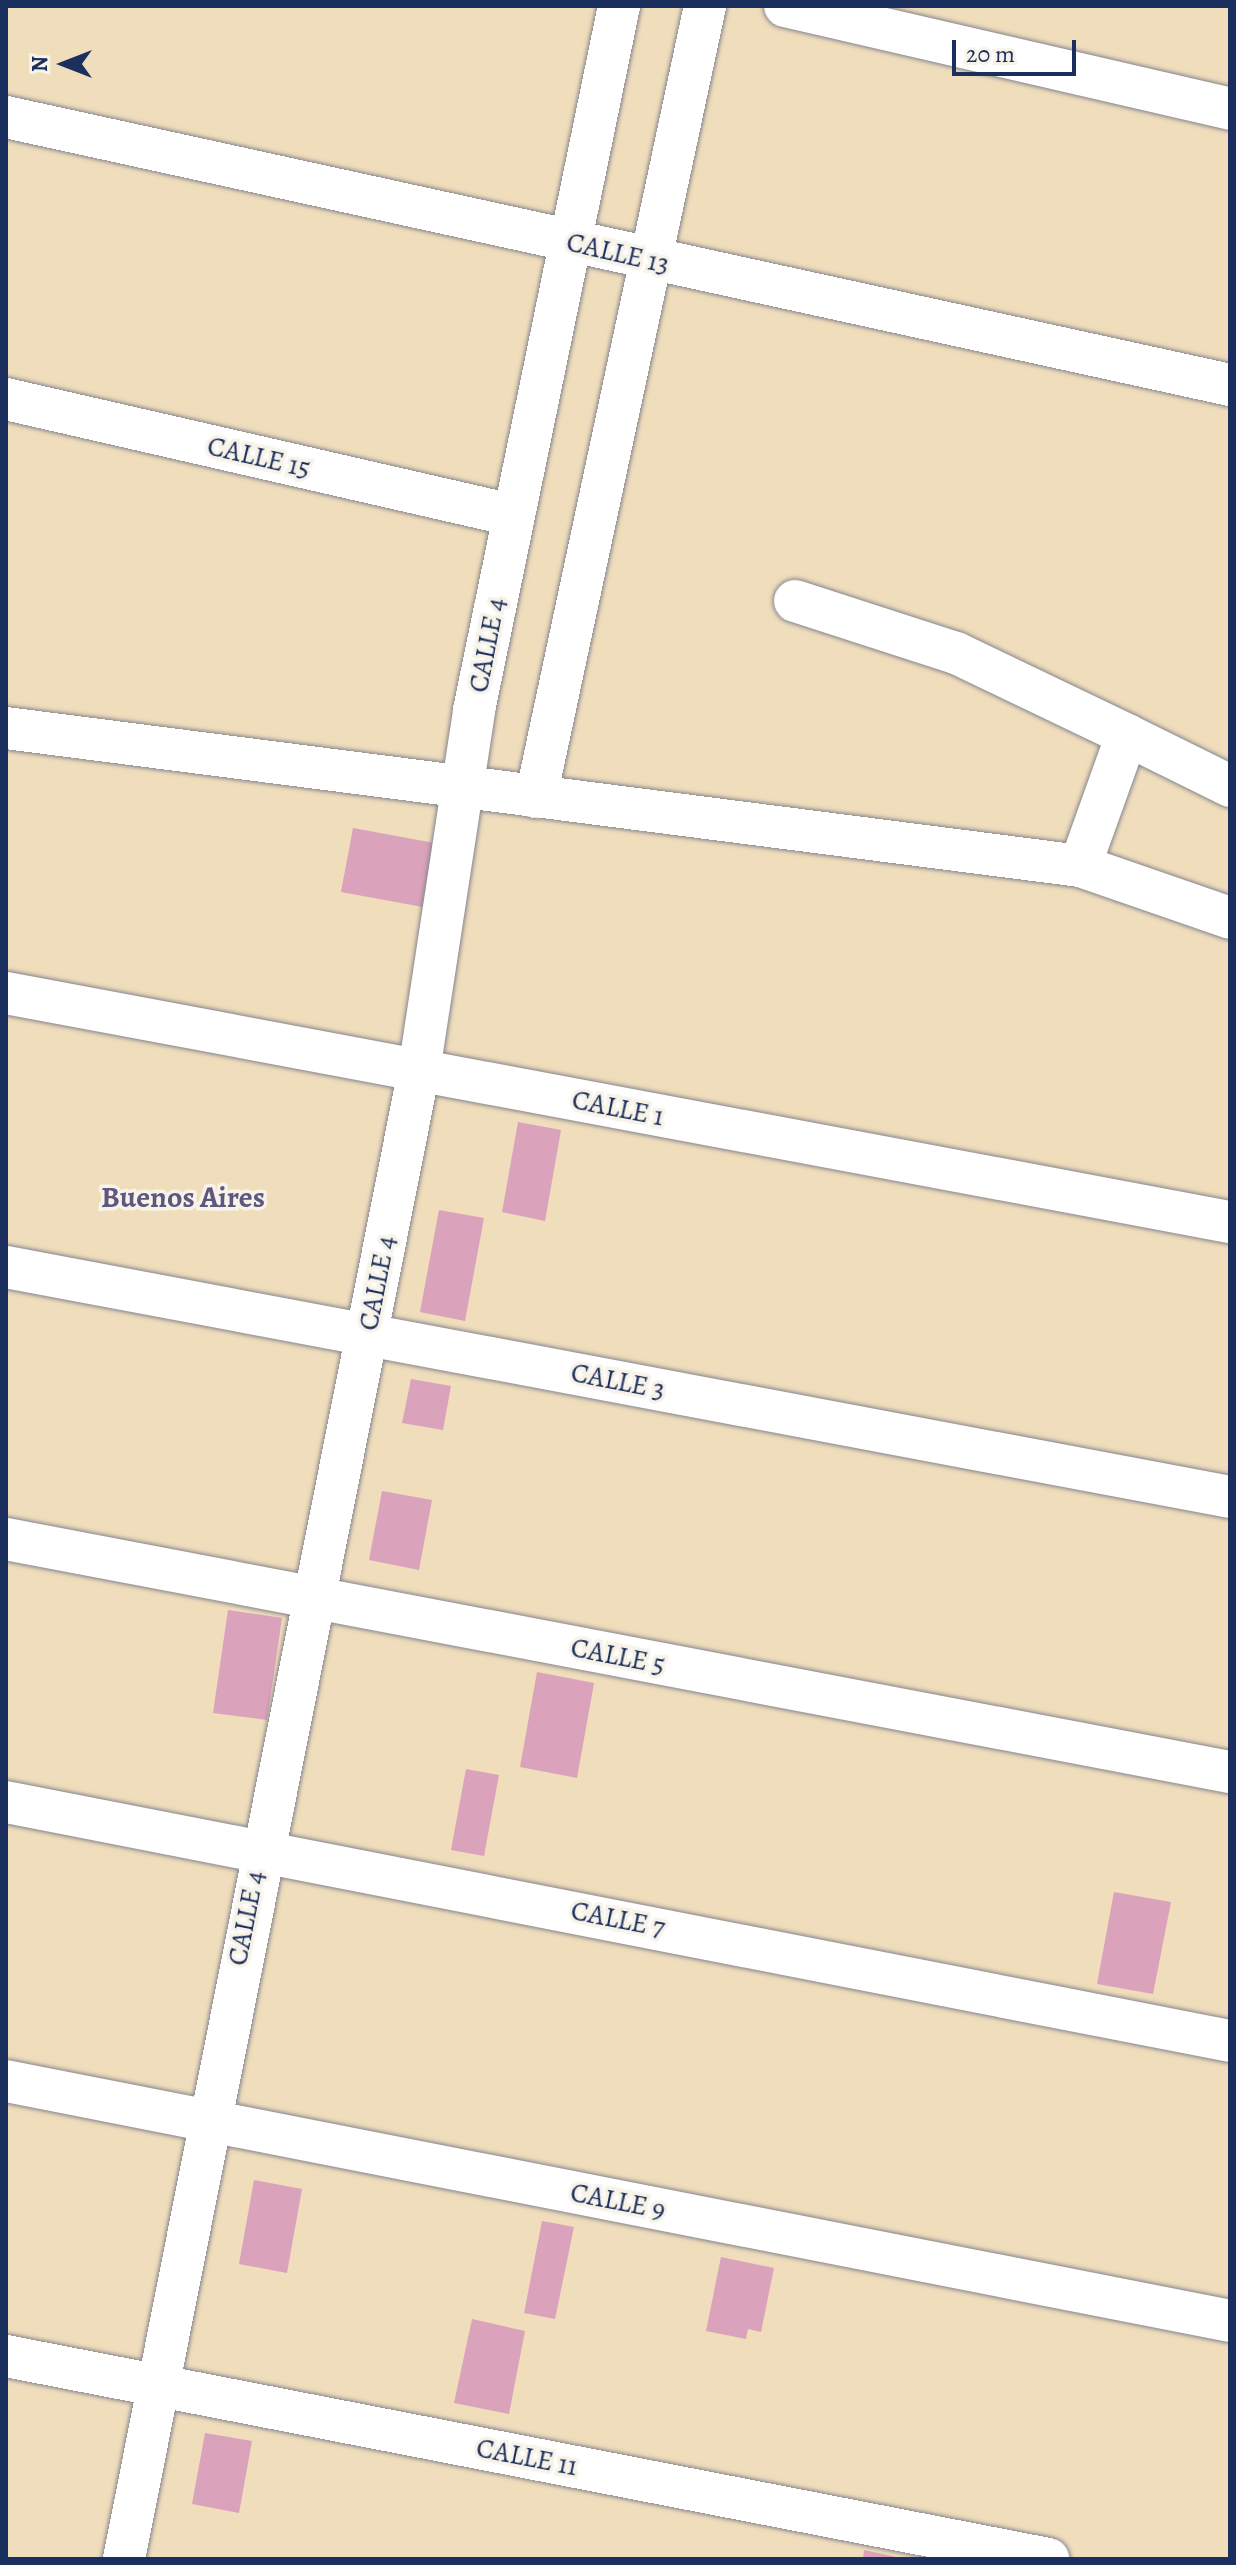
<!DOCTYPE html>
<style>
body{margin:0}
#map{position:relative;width:1236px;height:2565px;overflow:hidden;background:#f0ddbc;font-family:Alegreya,serif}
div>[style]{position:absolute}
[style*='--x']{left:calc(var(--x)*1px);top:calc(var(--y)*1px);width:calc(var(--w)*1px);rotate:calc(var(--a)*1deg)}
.building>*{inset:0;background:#dba2bb}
.roads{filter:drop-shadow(0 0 2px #86868d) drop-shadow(0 0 2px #86868d)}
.minor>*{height:42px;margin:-21px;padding:0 21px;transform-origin:21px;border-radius:21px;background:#fff}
span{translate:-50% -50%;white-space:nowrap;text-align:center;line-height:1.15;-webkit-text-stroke:7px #f7f3e8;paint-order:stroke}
.street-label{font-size:28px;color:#1b2f5e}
.neighbourhood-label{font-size:30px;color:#5e577f;font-weight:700}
.frame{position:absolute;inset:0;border:8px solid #1b2f5e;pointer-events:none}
.north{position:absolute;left:24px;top:24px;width:80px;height:80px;-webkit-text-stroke:6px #f7f3e8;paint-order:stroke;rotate:270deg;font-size:22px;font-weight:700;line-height:32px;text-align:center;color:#1b2f5e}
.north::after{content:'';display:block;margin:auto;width:28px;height:36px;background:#1b2f5e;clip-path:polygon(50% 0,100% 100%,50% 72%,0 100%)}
.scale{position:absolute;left:952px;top:40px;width:124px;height:36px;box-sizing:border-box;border:4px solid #1b2f5e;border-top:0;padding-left:10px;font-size:24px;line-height:28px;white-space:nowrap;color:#1b2f5e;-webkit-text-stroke:6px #f7f3e8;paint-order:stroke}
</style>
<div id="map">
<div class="building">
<div style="clip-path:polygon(353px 828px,440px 844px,428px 908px,341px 892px)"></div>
<div style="clip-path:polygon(518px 1122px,561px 1130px,545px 1221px,502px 1212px)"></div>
<div style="clip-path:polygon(439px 1210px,484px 1218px,465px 1321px,420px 1312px)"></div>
<div style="clip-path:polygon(411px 1379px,451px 1386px,443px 1430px,402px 1423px)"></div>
<div style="clip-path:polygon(382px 1491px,432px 1500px,419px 1570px,369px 1560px)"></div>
<div style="clip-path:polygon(228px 1610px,282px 1618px,267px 1720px,213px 1713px)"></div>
<div style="clip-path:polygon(537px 1672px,594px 1683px,577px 1778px,520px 1767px)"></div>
<div style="clip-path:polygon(466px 1769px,499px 1775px,484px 1856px,451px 1850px)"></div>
<div style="clip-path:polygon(1114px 1892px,1171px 1902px,1153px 1994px,1097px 1984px)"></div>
<div style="clip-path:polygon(254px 2180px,302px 2189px,287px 2273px,239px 2264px)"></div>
<div style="clip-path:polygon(542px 2221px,574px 2227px,555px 2319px,524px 2313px)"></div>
<div style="clip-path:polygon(721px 2257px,774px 2268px,761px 2332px,748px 2329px,746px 2339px,706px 2331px)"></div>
<div style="clip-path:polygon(472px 2319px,525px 2331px,509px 2414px,454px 2403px)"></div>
<div style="clip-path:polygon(205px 2433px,252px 2441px,239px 2513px,192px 2504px)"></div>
<div style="clip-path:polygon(864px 2550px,901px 2558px,901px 2559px,863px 2559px)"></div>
</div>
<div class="roads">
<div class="minor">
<div style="--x:785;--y:6;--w:457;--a:13"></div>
<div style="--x:6;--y:117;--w:1253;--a:12.35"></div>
<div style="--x:6;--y:399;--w:519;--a:12.91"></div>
<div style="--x:795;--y:601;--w:169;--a:17.9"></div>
<div style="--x:956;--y:653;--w:190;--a:25.6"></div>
<div style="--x:6;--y:728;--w:1083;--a:7.32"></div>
<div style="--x:1080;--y:866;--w:159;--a:19.1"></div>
<div style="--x:536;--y:797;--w:809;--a:-77.94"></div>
<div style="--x:1080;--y:866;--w:139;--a:-70.3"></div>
<div style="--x:1127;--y:735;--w:115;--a:26.3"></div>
<div style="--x:6;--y:993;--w:1245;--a:10.6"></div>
<div style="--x:6;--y:1267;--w:1245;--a:10.64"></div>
<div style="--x:6;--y:1539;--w:1246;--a:10.78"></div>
<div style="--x:6;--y:1802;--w:1247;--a:11.05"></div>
<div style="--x:6;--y:2081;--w:1247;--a:11.09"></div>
<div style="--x:6;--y:2356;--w:1062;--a:11.02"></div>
<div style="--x:124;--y:2559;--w:1517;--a:-78.79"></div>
<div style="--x:419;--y:1071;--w:365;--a:-81.3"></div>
<div style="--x:474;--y:710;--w:719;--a:-78.36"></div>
</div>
</div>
<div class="street-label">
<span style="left:618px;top:253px;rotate:13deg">CALLE 13</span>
<span style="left:259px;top:457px;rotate:13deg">CALLE 15</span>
<span style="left:487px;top:645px;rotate:-79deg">CALLE 4</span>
<span style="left:618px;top:1108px;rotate:11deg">CALLE 1</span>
<span style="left:377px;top:1283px;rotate:-79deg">CALLE 4</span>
<span style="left:618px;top:1381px;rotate:11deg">CALLE 3</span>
<span style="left:618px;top:1656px;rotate:11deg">CALLE 5</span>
<span style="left:246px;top:1918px;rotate:-79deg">CALLE 4</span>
<span style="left:618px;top:1919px;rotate:11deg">CALLE 7</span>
<span style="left:618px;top:2201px;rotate:11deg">CALLE 9</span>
<span style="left:527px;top:2457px;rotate:11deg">CALLE 11</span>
</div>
<div class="neighbourhood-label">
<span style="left:183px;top:1197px">Buenos Aires</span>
</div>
<div class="frame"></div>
<div class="north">N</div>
<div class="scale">20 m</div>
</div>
